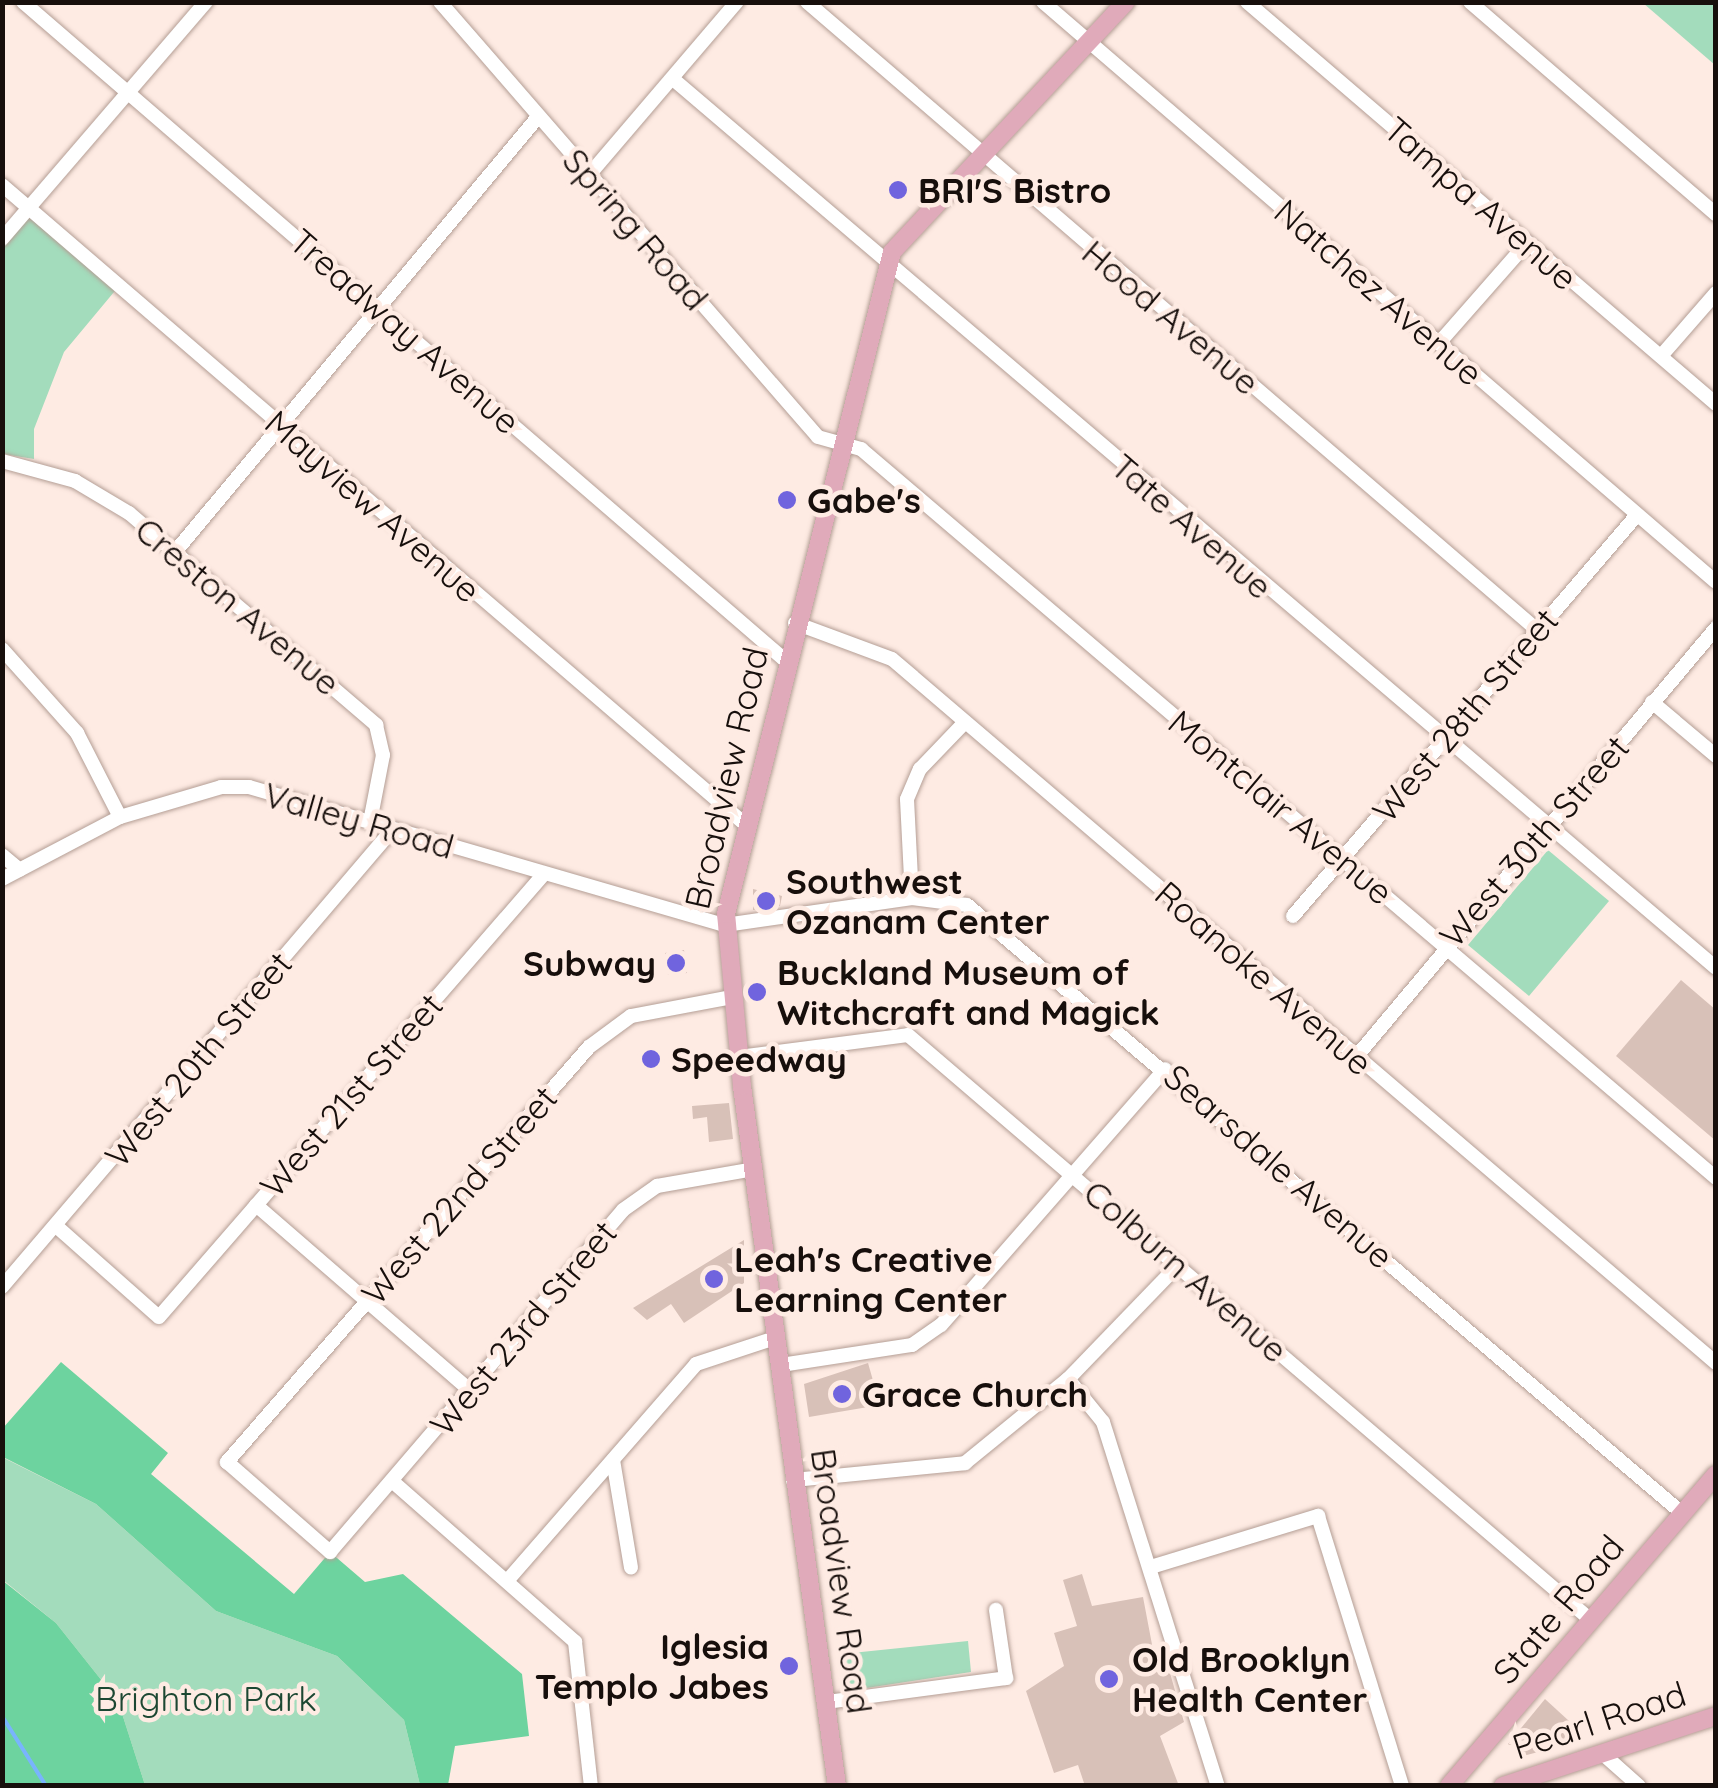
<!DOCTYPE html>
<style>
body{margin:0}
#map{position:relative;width:1718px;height:1788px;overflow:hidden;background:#feebe3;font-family:Quicksand,sans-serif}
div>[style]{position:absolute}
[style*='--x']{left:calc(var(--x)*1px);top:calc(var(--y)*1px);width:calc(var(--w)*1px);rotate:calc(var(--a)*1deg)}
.green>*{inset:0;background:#a3dcbc}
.forest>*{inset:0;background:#6dd39f}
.stream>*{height:4px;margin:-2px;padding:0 2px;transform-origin:2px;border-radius:2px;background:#79b4fd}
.building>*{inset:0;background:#d8c1b8}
.roads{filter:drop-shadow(0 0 2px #b49e95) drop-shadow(0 0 2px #b49e95)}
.minor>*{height:14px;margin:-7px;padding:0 7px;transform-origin:7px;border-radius:7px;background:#fff}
.major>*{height:18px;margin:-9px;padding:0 9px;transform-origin:9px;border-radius:9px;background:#e0aaba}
.dots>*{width:28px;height:28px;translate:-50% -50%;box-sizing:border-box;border:5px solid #feebe3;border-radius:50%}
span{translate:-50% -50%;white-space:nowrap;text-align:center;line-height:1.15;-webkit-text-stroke:9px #feebe3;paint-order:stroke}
.poi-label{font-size:35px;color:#170f0c;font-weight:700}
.left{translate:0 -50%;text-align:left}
.right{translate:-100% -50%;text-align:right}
.street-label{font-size:35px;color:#170f0c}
.park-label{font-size:35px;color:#1c4732}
.frame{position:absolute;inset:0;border:5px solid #170f0c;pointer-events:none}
</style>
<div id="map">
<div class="green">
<div style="clip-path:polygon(1643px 3px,1715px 3px,1715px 65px)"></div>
<div style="clip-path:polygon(29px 207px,119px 286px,64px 352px,34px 429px,34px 459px,3px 454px,3px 239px)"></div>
<div style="clip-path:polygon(1548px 850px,1609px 901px,1529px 996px,1468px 945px)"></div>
<div style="clip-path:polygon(2px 1457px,96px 1504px,216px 1611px,337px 1656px,404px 1720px,420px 1785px,145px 1785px,118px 1701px,56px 1623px,3px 1580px)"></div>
<div style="clip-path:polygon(968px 1641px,971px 1672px,847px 1691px,842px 1654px)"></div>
</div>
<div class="forest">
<div style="clip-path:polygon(61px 1362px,168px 1453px,151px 1474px,294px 1594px,330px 1552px,365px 1582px,403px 1574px,522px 1674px,529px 1736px,455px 1746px,448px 1785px,420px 1785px,404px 1720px,337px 1656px,216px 1611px,96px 1504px,3px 1457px,3px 1428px)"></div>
<div style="clip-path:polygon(2px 1580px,56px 1623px,118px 1701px,145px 1785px,3px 1785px)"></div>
</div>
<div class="stream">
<div style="--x:2;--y:1716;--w:83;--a:57.8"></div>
</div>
<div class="building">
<div style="clip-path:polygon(753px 889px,782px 896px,780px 906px,753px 910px)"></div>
<div style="clip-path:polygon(684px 950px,687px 973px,668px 975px,665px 953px)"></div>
<div style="clip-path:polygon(1681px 980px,1716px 1010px,1716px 1141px,1616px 1056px)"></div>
<div style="clip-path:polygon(729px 1103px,733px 1139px,709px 1142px,707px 1117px,693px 1119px,692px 1106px)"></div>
<div style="clip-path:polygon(744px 1240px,744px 1283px,684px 1323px,671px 1304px,647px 1320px,633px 1308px)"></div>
<div style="clip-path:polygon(868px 1363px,880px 1405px,809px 1417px,804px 1384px)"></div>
<div style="clip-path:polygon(1082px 1574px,1092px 1606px,1143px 1597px,1154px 1655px,1164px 1652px,1184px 1722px,1160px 1736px,1179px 1786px,1085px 1786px,1078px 1765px,1054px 1773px,1026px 1691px,1064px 1666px,1054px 1633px,1077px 1626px,1063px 1580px)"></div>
<div style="clip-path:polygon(1545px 1699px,1581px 1732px,1572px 1743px,1523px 1756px,1508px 1744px)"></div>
</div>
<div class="roads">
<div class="minor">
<div style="--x:23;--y:2;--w:1008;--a:40.82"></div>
<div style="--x:440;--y:2;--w:576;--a:49.01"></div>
<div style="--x:818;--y:437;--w:45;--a:15.6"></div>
<div style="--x:861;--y:449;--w:1124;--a:40.45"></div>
<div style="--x:807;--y:2;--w:963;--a:40.7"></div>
<div style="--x:1043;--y:2;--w:888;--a:40.76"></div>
<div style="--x:1247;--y:2;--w:618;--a:40.6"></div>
<div style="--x:1470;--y:2;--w:325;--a:40.8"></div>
<div style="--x:673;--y:79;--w:1370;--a:40.44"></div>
<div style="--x:589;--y:175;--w:228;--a:-49.5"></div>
<div style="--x:2;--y:185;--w:981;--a:40.7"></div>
<div style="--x:2;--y:239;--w:313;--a:-49.3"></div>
<div style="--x:1439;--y:343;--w:133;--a:-48.7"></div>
<div style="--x:1661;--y:356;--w:84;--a:-48.9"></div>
<div style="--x:2;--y:461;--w:76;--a:15.3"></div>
<div style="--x:75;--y:481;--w:63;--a:30.7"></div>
<div style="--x:129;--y:513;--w:326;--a:40.6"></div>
<div style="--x:376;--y:725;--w:31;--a:77"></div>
<div style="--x:383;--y:755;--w:68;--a:101"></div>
<div style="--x:175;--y:552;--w:567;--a:-50.16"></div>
<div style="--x:795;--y:623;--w:103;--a:20.4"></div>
<div style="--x:892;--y:659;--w:1084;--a:40.51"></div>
<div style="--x:2;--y:649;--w:113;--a:48.2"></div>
<div style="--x:77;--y:733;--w:94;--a:62.9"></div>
<div style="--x:1652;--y:702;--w:84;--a:40.2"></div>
<div style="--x:2;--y:855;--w:23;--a:40"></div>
<div style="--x:2;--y:879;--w:133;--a:-27.7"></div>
<div style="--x:120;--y:817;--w:105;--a:-16.5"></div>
<div style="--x:221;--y:787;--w:28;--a:0"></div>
<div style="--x:249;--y:787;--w:496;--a:16.2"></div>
<div style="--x:725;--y:925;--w:189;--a:-8.2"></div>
<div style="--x:912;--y:898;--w:55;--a:7.3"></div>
<div style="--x:967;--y:905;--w:939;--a:40.38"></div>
<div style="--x:912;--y:898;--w:99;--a:-92.9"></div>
<div style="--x:907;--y:799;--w:33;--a:-67"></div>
<div style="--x:920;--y:769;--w:65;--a:-46.2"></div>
<div style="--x:1293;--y:916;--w:528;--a:-49.38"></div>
<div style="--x:732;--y:997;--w:103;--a:169.3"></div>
<div style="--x:631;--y:1016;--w:52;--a:143.6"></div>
<div style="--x:589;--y:1047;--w:551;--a:131.1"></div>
<div style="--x:227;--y:1462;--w:137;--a:41.1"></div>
<div style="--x:330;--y:1552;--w:450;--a:-49.4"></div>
<div style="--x:623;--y:1210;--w:42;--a:-35.2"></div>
<div style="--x:657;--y:1186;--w:98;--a:-9.9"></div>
<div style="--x:739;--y:1057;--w:170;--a:-7.4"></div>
<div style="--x:908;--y:1035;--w:901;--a:40.59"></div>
<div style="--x:1356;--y:1057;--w:560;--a:-50"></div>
<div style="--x:256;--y:1205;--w:284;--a:40.9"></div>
<div style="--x:56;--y:1226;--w:137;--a:41.5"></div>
<div style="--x:159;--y:1317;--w:587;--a:-49.01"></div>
<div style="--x:2;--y:1287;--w:602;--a:-49.51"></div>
<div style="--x:781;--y:1365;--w:133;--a:-8.7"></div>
<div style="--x:912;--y:1345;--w:35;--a:-35"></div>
<div style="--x:941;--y:1325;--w:340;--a:-48.8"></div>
<div style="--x:1068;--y:1379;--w:55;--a:50.9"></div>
<div style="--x:1103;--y:1422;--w:382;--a:72.5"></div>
<div style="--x:613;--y:1460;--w:109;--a:80.5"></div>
<div style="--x:793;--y:1480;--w:173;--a:-5.6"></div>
<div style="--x:965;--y:1463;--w:133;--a:-39.2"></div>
<div style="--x:1068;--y:1379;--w:158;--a:-46"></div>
<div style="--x:392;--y:1481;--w:244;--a:41.3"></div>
<div style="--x:575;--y:1642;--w:145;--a:83.7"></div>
<div style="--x:1151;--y:1567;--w:175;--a:-17"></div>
<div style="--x:1318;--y:1516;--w:283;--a:72.7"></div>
<div style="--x:507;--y:1581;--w:288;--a:-48.9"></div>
<div style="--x:696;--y:1364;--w:86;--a:-18.2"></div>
<div style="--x:827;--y:1702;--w:181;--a:-7.6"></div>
<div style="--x:1006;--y:1678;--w:69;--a:-98.4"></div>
<div style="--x:1603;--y:1754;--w:48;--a:41.6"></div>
</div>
<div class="major">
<div style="--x:837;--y:1786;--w:706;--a:-97.73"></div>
<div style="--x:742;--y:1086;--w:173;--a:-95.3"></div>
<div style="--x:726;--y:914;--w:682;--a:-75.92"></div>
<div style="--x:892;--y:252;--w:342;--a:-46.9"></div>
<div style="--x:1449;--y:1786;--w:410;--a:-49.4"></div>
<div style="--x:1503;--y:1786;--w:224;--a:-18.2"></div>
</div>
</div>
<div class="dots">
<div style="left:898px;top:190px;background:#7064de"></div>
<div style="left:787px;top:500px;background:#7064de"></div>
<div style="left:766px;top:901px;background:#7064de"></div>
<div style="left:676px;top:963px;background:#7064de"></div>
<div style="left:757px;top:992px;background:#7064de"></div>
<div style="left:651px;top:1059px;background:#7064de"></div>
<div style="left:714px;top:1279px;background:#7064de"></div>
<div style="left:842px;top:1394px;background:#7064de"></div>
<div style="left:789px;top:1666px;background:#7064de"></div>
<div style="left:1109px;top:1679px;background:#7064de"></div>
</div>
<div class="poi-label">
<span class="left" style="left:918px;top:190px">BRI'S Bistro</span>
<span class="left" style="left:807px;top:500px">Gabe's</span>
<span class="left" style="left:786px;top:901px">Southwest<br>Ozanam Center</span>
<span class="right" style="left:656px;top:963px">Subway</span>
<span class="left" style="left:777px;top:992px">Buckland Museum of<br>Witchcraft and Magick</span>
<span class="left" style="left:671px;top:1059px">Speedway</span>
<span class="left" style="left:734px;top:1279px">Leah's Creative<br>Learning Center</span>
<span class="left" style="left:862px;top:1394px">Grace Church</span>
<span class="right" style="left:769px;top:1666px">Iglesia<br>Templo Jabes</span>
<span class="left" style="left:1132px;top:1679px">Old Brooklyn<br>Health Center</span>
</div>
<div class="street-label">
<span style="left:1481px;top:203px;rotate:41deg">Tampa Avenue</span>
<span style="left:636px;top:229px;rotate:49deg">Spring Road</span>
<span style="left:1379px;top:292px;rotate:41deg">Natchez Avenue</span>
<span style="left:1171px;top:317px;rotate:40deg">Hood Avenue</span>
<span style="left:405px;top:331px;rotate:41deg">Treadway Avenue</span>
<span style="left:373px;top:506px;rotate:41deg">Mayview Avenue</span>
<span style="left:1192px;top:526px;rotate:41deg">Tate Avenue</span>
<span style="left:238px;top:606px;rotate:40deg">Creston Avenue</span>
<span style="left:1465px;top:715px;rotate:-50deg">West 28th Street</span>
<span style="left:726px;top:778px;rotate:-77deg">Broadview Road</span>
<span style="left:1281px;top:807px;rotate:40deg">Montclair Avenue</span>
<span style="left:359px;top:820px;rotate:16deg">Valley Road</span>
<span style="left:1534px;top:841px;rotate:-49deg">West 30th Street</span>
<span style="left:1264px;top:978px;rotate:41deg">Roanoke Avenue</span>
<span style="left:198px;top:1059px;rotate:-50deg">West 20th Street</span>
<span style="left:351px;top:1095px;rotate:-49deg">West 21st Street</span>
<span style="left:1279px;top:1166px;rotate:41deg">Searsdale Avenue</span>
<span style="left:459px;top:1195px;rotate:-49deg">West 22nd Street</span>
<span style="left:1186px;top:1271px;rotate:41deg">Colburn Avenue</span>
<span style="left:523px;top:1328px;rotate:-50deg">West 23rd Street</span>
<span style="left:842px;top:1581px;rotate:82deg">Broadview Road</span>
<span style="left:1558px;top:1609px;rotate:-50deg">State Road</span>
<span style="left:1599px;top:1720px;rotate:-18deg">Pearl Road</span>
</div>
<div class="park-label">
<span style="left:206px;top:1698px">Brighton Park</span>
</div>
<div class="frame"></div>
</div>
